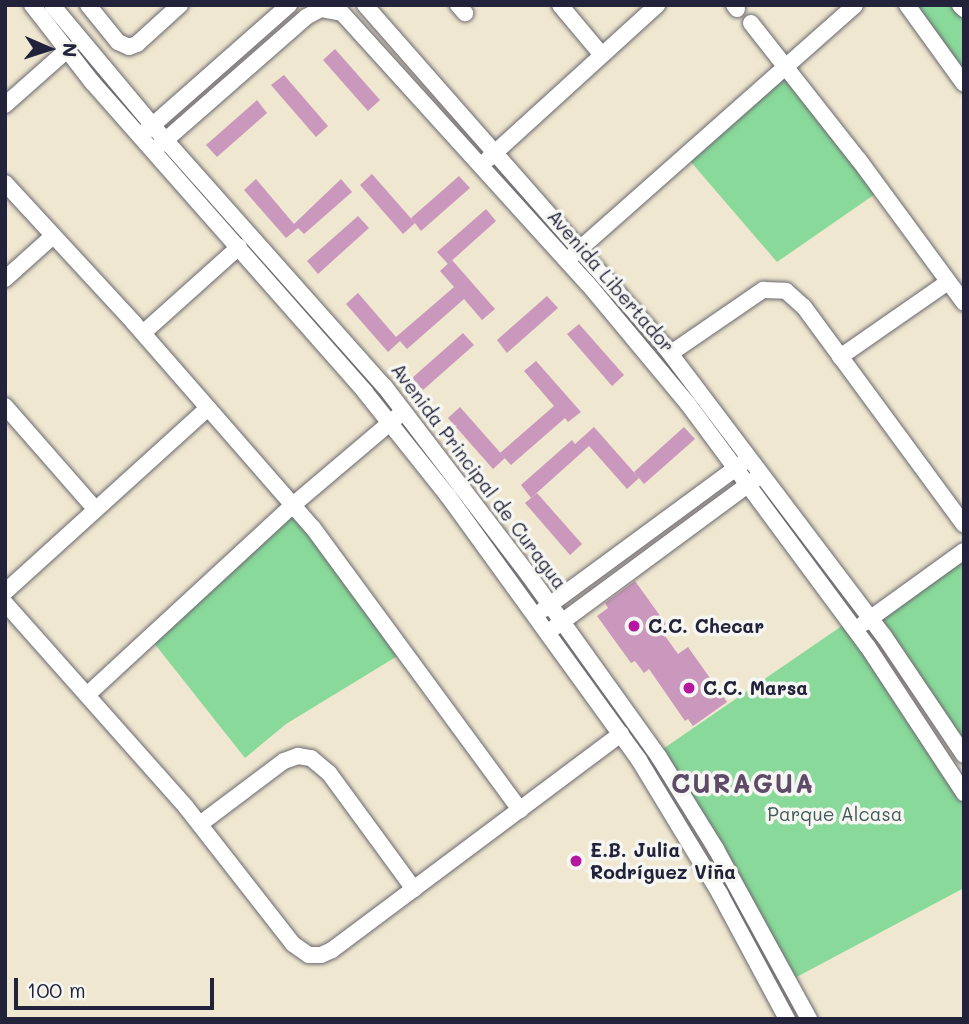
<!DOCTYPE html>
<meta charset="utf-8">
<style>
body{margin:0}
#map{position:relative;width:969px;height:1024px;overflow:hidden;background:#efe7cf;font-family:Mali,sans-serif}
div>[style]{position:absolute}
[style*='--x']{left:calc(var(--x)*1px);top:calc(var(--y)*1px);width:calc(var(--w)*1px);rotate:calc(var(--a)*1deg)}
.green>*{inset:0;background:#89da9a}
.building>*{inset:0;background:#ca98bc}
.roads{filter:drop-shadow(0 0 2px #6a676f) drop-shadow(0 0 2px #6a676f)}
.minor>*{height:16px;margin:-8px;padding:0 8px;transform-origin:8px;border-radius:8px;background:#fff}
.dots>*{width:19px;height:19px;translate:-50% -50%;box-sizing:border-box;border:4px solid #f6f6f2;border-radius:50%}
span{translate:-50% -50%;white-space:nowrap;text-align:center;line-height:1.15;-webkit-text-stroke:7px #f6f6f2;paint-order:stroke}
.street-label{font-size:19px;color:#22223b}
.poi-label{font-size:19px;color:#22223b;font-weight:700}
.left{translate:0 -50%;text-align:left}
.park-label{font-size:19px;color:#415958}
.district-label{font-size:26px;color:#5d4b68;font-weight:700;letter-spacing:2px}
.frame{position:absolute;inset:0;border:7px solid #22223b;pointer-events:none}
.north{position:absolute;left:14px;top:14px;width:70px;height:70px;-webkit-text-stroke:5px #f6f6f2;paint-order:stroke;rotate:93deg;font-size:19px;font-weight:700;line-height:28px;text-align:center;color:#22223b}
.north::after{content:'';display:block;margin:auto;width:24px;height:32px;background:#22223b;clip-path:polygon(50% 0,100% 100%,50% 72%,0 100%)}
.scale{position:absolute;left:14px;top:978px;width:200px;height:32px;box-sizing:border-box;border:4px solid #22223b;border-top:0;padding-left:9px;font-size:21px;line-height:24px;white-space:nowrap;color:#22223b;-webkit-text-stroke:5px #f6f6f2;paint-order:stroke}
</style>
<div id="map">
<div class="green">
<div style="clip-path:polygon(907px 5px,964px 5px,964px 84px)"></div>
<div style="clip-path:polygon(786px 66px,881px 190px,777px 262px,685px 155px)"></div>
<div style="clip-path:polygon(293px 505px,404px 652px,286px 724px,245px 758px,150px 638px)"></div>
<div style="clip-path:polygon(964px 551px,964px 755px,870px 618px)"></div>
<div style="clip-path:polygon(849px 621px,964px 793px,964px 888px,789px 981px,657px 753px)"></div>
</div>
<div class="building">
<div style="clip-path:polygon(335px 49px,380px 100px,368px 111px,323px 60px)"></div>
<div style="clip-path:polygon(284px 75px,328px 126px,316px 137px,271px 85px)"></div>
<div style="clip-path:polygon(257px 100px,267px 113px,217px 157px,206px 145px)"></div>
<div style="clip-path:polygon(372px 174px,415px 223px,403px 234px,360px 185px)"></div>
<div style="clip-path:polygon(459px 176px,470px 188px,421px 231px,411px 218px)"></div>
<div style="clip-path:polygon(256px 179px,294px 224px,341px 179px,352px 192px,304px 234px,298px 228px,286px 238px,244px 190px)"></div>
<div style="clip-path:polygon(486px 209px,496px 221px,448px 264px,437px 252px)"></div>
<div style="clip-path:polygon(358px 216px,369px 228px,318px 274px,307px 261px)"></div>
<div style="clip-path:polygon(452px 260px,495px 309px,482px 320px,464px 299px,407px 349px,400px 341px,388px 352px,346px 304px,358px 293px,396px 337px,454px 287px,440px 271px)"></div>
<div style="clip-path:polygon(547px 296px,558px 308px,507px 353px,497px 340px)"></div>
<div style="clip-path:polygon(579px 324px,624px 375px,612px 386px,567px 334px)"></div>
<div style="clip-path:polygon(463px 333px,474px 345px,423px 390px,412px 378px)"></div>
<div style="clip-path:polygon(536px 361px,581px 412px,568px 422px,565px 418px,511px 465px,500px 453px,554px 406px,524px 371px)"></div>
<div style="clip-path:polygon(460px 407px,505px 458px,493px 469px,448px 418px)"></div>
<div style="clip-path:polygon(594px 427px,639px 478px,627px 489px,589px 446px,531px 498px,521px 485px,572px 440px,575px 444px)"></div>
<div style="clip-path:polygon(684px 427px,695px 439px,644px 484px,634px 472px)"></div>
<div style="clip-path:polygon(537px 493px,582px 544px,570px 555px,525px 503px)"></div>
<div style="clip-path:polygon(635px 581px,666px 624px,660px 629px,678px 654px,688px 647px,727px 702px,693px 726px,688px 719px,685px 721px,649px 669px,644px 673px,635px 661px,631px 663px,597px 616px,608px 608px,605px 603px)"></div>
</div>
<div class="roads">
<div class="minor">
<div style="--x:32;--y:5;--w:98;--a:52.1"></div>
<div style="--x:92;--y:82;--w:413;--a:48.6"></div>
<div style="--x:365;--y:392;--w:133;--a:51.4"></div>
<div style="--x:448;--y:496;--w:326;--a:54.1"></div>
<div style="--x:639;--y:760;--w:157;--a:58.8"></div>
<div style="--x:720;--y:894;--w:142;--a:61.8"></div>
<div style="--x:52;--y:5;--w:158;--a:50.1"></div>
<div style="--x:153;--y:126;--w:349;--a:48.4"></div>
<div style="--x:385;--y:387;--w:235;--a:52.6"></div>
<div style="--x:528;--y:574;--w:225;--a:54.4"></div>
<div style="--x:659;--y:757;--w:108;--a:58.2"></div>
<div style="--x:716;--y:849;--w:194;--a:61.3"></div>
<div style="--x:88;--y:5;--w:48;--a:51"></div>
<div style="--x:118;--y:42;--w:12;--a:24"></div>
<div style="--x:129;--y:47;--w:9;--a:-21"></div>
<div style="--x:137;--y:44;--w:58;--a:-42.2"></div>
<div style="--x:365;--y:5;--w:456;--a:48.7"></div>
<div style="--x:666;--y:348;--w:361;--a:52.9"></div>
<div style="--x:884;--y:636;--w:143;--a:56.1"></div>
<div style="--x:458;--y:5;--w:11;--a:49"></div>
<div style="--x:560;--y:5;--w:65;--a:50"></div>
<div style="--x:734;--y:5;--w:5;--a:53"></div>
<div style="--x:907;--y:5;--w:97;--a:54.2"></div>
<div style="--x:960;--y:5;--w:6;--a:45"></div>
<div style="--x:751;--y:23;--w:174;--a:51.8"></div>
<div style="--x:859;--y:160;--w:177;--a:53.7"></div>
<div style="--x:5;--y:105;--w:83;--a:-41.6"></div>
<div style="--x:146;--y:131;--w:191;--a:-41.4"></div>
<div style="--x:160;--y:145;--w:194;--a:-41.2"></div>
<div style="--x:306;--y:17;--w:17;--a:-28"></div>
<div style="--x:321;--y:9;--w:21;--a:11"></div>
<div style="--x:342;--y:13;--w:366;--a:47.8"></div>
<div style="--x:588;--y:284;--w:156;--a:50.2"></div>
<div style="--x:688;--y:404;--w:302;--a:53.5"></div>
<div style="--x:868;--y:647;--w:175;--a:56.7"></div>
<div style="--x:488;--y:159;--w:229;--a:-42.3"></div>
<div style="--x:5;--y:183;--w:190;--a:47.3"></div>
<div style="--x:134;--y:323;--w:272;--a:48.9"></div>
<div style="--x:313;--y:528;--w:350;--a:53.7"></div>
<div style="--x:574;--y:254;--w:375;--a:-41.5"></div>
<div style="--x:5;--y:279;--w:64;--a:-41.9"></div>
<div style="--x:143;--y:333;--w:129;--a:-41.9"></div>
<div style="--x:671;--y:353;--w:112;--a:-34.4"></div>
<div style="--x:763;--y:290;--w:23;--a:2"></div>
<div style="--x:786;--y:291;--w:24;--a:42"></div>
<div style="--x:804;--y:307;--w:270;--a:53.7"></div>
<div style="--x:840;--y:357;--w:131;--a:-34.8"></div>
<div style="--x:5;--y:406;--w:138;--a:48.8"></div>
<div style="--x:5;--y:592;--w:274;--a:-42.2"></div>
<div style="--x:5;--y:603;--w:273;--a:48.4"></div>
<div style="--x:186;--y:807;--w:174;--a:52"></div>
<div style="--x:293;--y:944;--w:19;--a:35"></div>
<div style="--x:309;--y:955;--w:12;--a:0"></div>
<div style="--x:321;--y:955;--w:12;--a:-24"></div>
<div style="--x:332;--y:950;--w:361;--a:-36.8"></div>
<div style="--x:544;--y:609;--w:247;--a:-36.3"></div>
<div style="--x:864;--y:623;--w:123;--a:-35.8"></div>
<div style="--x:555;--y:627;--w:251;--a:-36.4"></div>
<div style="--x:87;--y:695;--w:280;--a:-42.7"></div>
<div style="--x:293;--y:505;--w:138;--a:-40.3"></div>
<div style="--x:200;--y:824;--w:105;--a:-36.9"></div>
<div style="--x:284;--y:761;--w:15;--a:-20"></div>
<div style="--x:298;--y:756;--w:13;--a:9"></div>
<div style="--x:311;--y:758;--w:23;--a:40"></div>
<div style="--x:329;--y:773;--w:144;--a:53.8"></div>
</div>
</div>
<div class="dots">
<div style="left:634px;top:626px;background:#b5179e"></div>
<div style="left:689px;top:688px;background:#b5179e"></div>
<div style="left:576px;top:861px;background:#b5179e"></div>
</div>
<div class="street-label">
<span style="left:611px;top:281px;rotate:49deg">Avenida Libertador</span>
<span style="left:479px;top:476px;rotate:53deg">Avenida Principal de Curagua</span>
</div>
<div class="poi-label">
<span class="left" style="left:648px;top:626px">C.C. Checar</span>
<span class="left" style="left:703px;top:688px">C.C. Marsa</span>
<span class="left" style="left:590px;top:861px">E.B. Julia<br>Rodríguez Viña</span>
</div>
<div class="park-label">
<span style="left:835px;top:814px">Parque Alcasa</span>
</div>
<div class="district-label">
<span style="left:743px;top:784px">CURAGUA</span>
</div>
<div class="frame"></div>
<div class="north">N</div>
<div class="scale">100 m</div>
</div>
